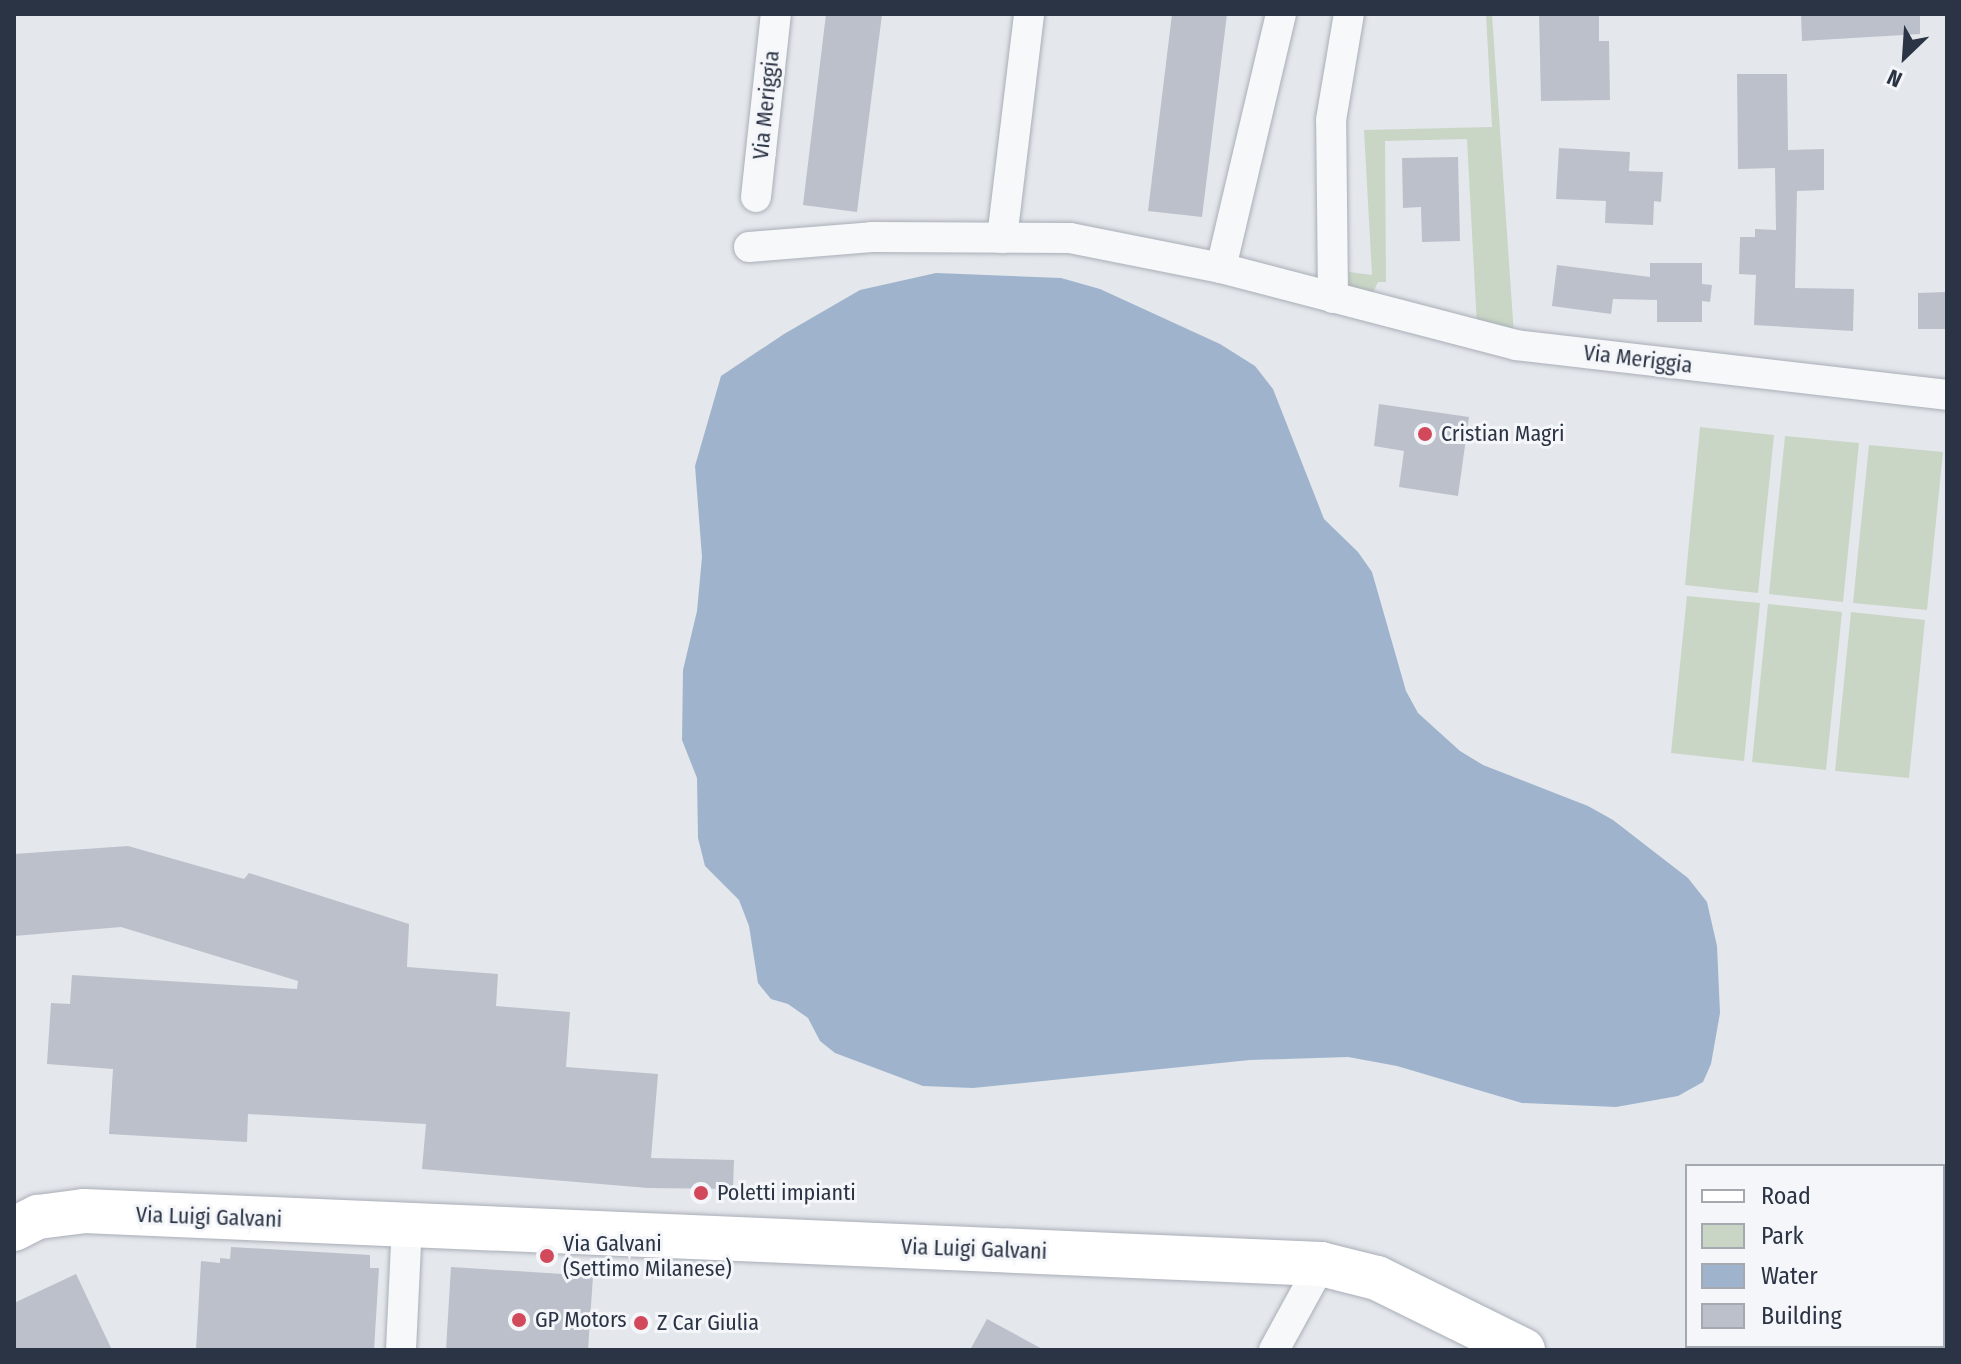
<!DOCTYPE html>
<style>
body{margin:0}
#map{position:relative;width:1961px;height:1364px;overflow:hidden;background:#e4e7ec;font-family:"Fira Sans Condensed",sans-serif}
div>[style]{position:absolute}
[style*='--x']{left:calc(var(--x)*1px);top:calc(var(--y)*1px);width:calc(var(--w)*1px);rotate:calc(var(--a)*1deg)}
.green>*{inset:0;background:#c9d6c5}
.water>*{inset:0;background:#9fb4cc}
.building>*{inset:0;background:#bbc0ca}
.roads{filter:drop-shadow(0 0 2px #a9aeb7) drop-shadow(0 0 2px #a9aeb7)}
.street>*{height:30px;margin:-15px;padding:0 15px;transform-origin:15px;border-radius:15px;background:#f7f8fa}
.secondary>*{height:44px;margin:-22px;padding:0 22px;transform-origin:22px;border-radius:22px;background:#fff}
.dots>*{width:22px;height:22px;translate:-50% -50%;box-sizing:border-box;border:4px solid #f4f6f9;border-radius:50%}
span{translate:-50% -50%;white-space:nowrap;text-align:center;line-height:1.15;-webkit-text-stroke:6px #f4f6f9;paint-order:stroke}
.street-label{font-size:22px;color:#2b3445}
.poi-label{font-size:22px;color:#2b3445}
.left{translate:0 -50%;text-align:left}
.frame{position:absolute;inset:0;border:16px solid #2b3445;pointer-events:none}
.legend{position:absolute;left:1685px;top:1164px;width:260px;height:184px;box-sizing:border-box;background:#f4f6f9;border:2px solid #a4a8b1;margin:0;padding:10px 14px;list-style:none;font-size:24px;color:#2b3445}
.legend li{display:flex;align-items:center;gap:16px;height:40px}
.legend b{width:40px;border:2px solid #a4a8b1}
.north{position:absolute;left:1865px;top:16px;width:80px;height:80px;-webkit-text-stroke:6px #f4f6f9;paint-order:stroke;rotate:205deg;font-size:22px;font-weight:700;line-height:32px;text-align:center;color:#2b3445}
.north::after{content:'';display:block;margin:auto;width:28px;height:36px;background:#2b3445;clip-path:polygon(50% 0,100% 100%,50% 72%,0 100%)}
</style>
<div id="map">
<div class="green">
<div style="clip-path:polygon(1486px 14px,1492px 14px,1514px 335px,1477px 327px,1467px 139px,1385px 141px,1386px 282px,1378px 282px,1369px 301px,1353px 294px,1349px 286px,1349px 272px,1372px 275px,1364px 130px,1492px 127px)"></div>
<div style="clip-path:polygon(1700px 427px,1774px 435px,1758px 593px,1685px 585px)"></div>
<div style="clip-path:polygon(1785px 436px,1859px 443px,1843px 602px,1769px 594px)"></div>
<div style="clip-path:polygon(1869px 445px,1943px 452px,1927px 610px,1853px 603px)"></div>
<div style="clip-path:polygon(1687px 596px,1760px 603px,1744px 761px,1671px 753px)"></div>
<div style="clip-path:polygon(1768px 604px,1842px 612px,1826px 770px,1752px 762px)"></div>
<div style="clip-path:polygon(1851px 612px,1925px 620px,1909px 778px,1835px 771px)"></div>
</div>
<div class="water">
<div style="clip-path:polygon(936px 273px,1061px 278px,1100px 289px,1220px 344px,1255px 366px,1273px 389px,1324px 519px,1358px 552px,1372px 572px,1406px 691px,1418px 713px,1460px 751px,1483px 765px,1588px 806px,1613px 820px,1688px 878px,1707px 902px,1717px 946px,1720px 1013px,1711px 1064px,1703px 1082px,1678px 1096px,1616px 1107px,1522px 1103px,1397px 1066px,1348px 1057px,1250px 1060px,973px 1088px,923px 1086px,835px 1053px,820px 1041px,808px 1018px,788px 1004px,771px 999px,758px 983px,749px 926px,739px 900px,705px 866px,698px 838px,697px 778px,682px 740px,683px 670px,697px 611px,702px 557px,695px 466px,721px 376px,784px 334px,860px 290px)"></div>
</div>
<div class="building">
<div style="clip-path:polygon(826px 14px,882px 14px,857px 212px,803px 205px)"></div>
<div style="clip-path:polygon(1172px 14px,1227px 14px,1202px 217px,1148px 211px)"></div>
<div style="clip-path:polygon(1539px 14px,1599px 14px,1599px 41px,1609px 41px,1610px 100px,1541px 101px)"></div>
<div style="clip-path:polygon(1801px 14px,1920px 14px,1920px 34px,1802px 41px)"></div>
<div style="clip-path:polygon(1737px 74px,1787px 74px,1788px 150px,1824px 149px,1824px 190px,1797px 191px,1795px 288px,1854px 289px,1853px 331px,1754px 325px,1756px 275px,1739px 274px,1740px 237px,1755px 237px,1755px 229px,1776px 230px,1775px 168px,1738px 169px)"></div>
<div style="clip-path:polygon(1559px 148px,1630px 152px,1629px 171px,1663px 172px,1661px 202px,1654px 201px,1653px 225px,1605px 223px,1606px 201px,1556px 199px)"></div>
<div style="clip-path:polygon(1458px 157px,1460px 241px,1422px 242px,1421px 207px,1403px 208px,1402px 158px)"></div>
<div style="clip-path:polygon(1650px 263px,1702px 263px,1702px 284px,1712px 285px,1710px 302px,1702px 301px,1702px 322px,1657px 322px,1657px 300px,1613px 299px,1611px 314px,1552px 306px,1557px 265px,1650px 277px)"></div>
<div style="clip-path:polygon(1947px 292px,1947px 329px,1918px 329px,1918px 293px)"></div>
<div style="clip-path:polygon(1379px 404px,1469px 417px,1458px 496px,1399px 487px,1404px 451px,1374px 446px)"></div>
<div style="clip-path:polygon(128px 846px,244px 879px,249px 873px,409px 924px,407px 967px,498px 974px,496px 1006px,570px 1012px,566px 1067px,658px 1074px,651px 1158px,734px 1160px,733px 1189px,648px 1188px,422px 1169px,426px 1124px,248px 1114px,247px 1142px,109px 1134px,113px 1069px,47px 1064px,51px 1003px,70px 1004px,72px 975px,297px 989px,298px 981px,121px 927px,14px 936px,14px 854px)"></div>
<div style="clip-path:polygon(231px 1247px,370px 1255px,370px 1268px,379px 1268px,374px 1350px,196px 1350px,201px 1261px,220px 1263px,220px 1258px,230px 1259px)"></div>
<div style="clip-path:polygon(451px 1267px,593px 1276px,588px 1350px,446px 1350px)"></div>
<div style="clip-path:polygon(76px 1274px,112px 1350px,14px 1350px,14px 1303px)"></div>
<div style="clip-path:polygon(987px 1319px,1044px 1350px,970px 1350px)"></div>
</div>
<div class="roads">
<div class="street">
<div style="--x:1281;--y:14;--w:261;--a:103.3"></div>
<div style="--x:1221;--y:268;--w:305;--a:14.6"></div>
<div style="--x:1516;--y:345;--w:434;--a:6.6"></div>
<div style="--x:756;--y:197;--w:184;--a:-83.8"></div>
<div style="--x:1002;--y:238;--w:226;--a:-83.1"></div>
<div style="--x:749;--y:247;--w:123;--a:-4.6"></div>
<div style="--x:872;--y:237;--w:198;--a:0.3"></div>
<div style="--x:1070;--y:238;--w:154;--a:11.2"></div>
<div style="--x:1333;--y:298;--w:178;--a:-90.6"></div>
<div style="--x:1331;--y:120;--w:108;--a:-80.4"></div>
<div style="--x:401;--y:1350;--w:125;--a:-87.3"></div>
<div style="--x:1274;--y:1350;--w:98;--a:-61.3"></div>
</div>
<div class="secondary">
<div style="--x:14;--y:1229;--w:27;--a:-27"></div>
<div style="--x:38;--y:1217;--w:46;--a:-7.4"></div>
<div style="--x:84;--y:1211;--w:1238;--a:2.45"></div>
<div style="--x:1321;--y:1264;--w:58;--a:14"></div>
<div style="--x:1377;--y:1278;--w:163;--a:26.3"></div>
</div>
</div>
<div class="dots">
<div style="left:1425px;top:434px;background:#d1495b"></div>
<div style="left:701px;top:1193px;background:#d1495b"></div>
<div style="left:547px;top:1256px;background:#d1495b"></div>
<div style="left:519px;top:1320px;background:#d1495b"></div>
<div style="left:641px;top:1323px;background:#d1495b"></div>
</div>
<div class="street-label">
<span style="left:766px;top:105px;rotate:-84deg">Via Meriggia</span>
<span style="left:1638px;top:359px;rotate:7deg">Via Meriggia</span>
<span style="left:209px;top:1217px;rotate:2deg">Via Luigi Galvani</span>
<span style="left:974px;top:1249px;rotate:2deg">Via Luigi Galvani</span>
</div>
<div class="poi-label">
<span class="left" style="left:1441px;top:434px">Cristian Magri</span>
<span class="left" style="left:717px;top:1193px">Poletti impianti</span>
<span class="left" style="left:563px;top:1256px">Via Galvani<br>(Settimo Milanese)</span>
<span class="left" style="left:535px;top:1320px">GP Motors</span>
<span class="left" style="left:657px;top:1323px">Z Car Giulia</span>
</div>
<div class="frame"></div>
<ul class="legend">
<li><b style="height:10px;background:#fff"></b>Road</li>
<li><b style="height:22px;background:#c9d6c5"></b>Park</li>
<li><b style="height:22px;background:#9fb4cc"></b>Water</li>
<li><b style="height:22px;background:#bbc0ca"></b>Building</li>
</ul>
<div class="north">N</div>
</div>
